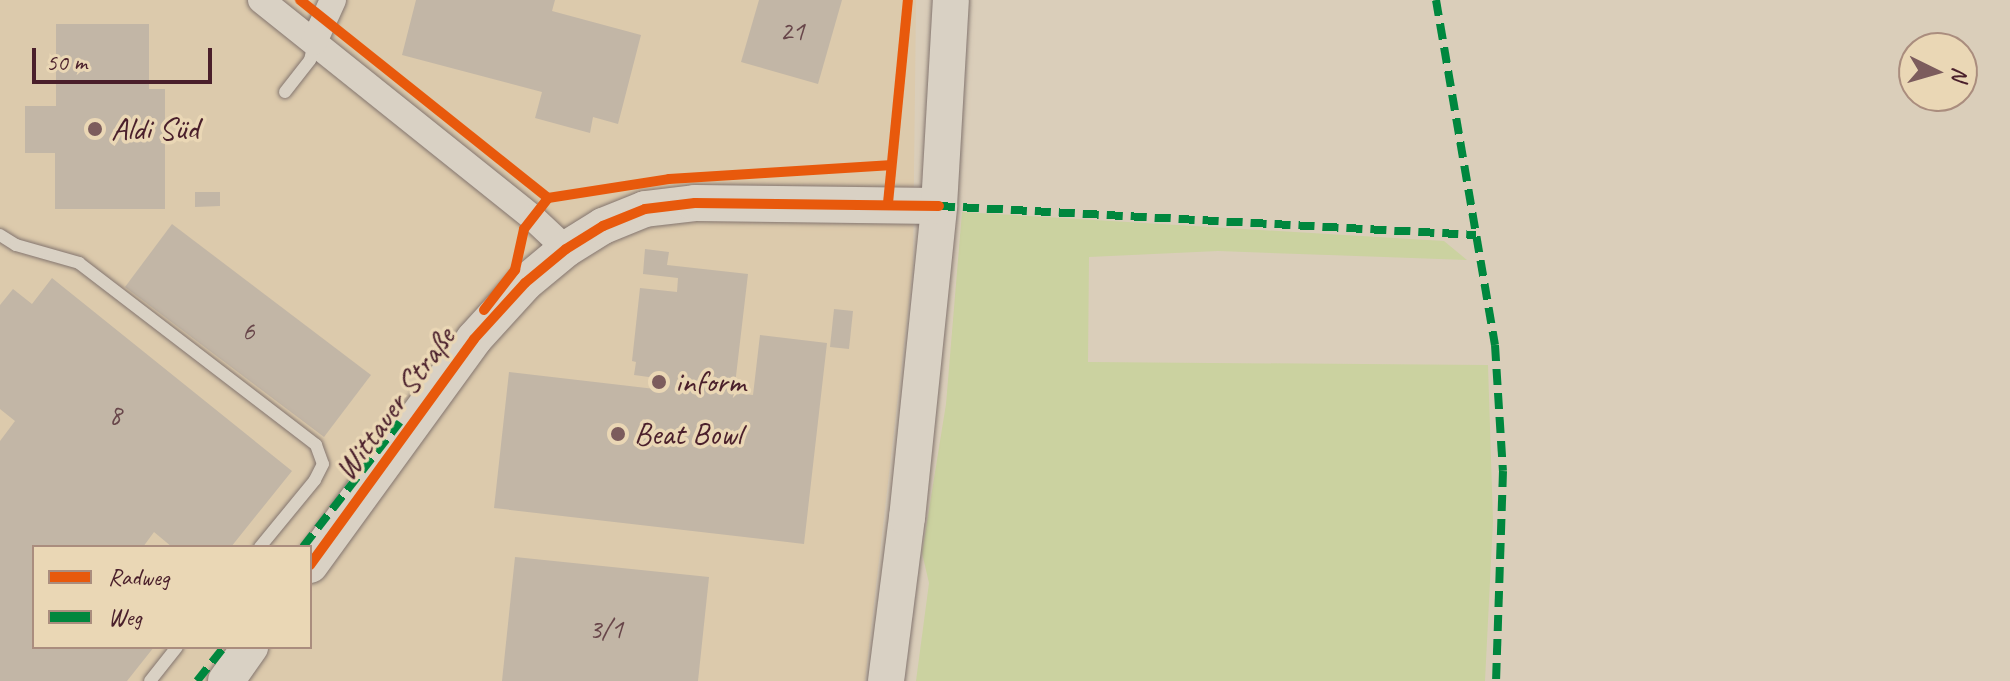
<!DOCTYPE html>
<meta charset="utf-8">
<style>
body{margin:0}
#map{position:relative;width:2010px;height:681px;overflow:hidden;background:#daceba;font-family:Caveat,sans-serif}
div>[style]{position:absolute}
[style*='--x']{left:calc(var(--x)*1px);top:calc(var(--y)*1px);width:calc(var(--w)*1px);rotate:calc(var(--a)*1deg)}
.built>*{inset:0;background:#dccaac}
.green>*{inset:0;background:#cbd2a0}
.building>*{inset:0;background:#c2b6a6}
.roads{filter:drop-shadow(0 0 2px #83756f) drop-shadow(0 0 2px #83756f)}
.lane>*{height:12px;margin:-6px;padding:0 6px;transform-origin:6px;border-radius:6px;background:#d9d1c4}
.street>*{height:26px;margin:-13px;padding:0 13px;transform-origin:13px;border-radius:13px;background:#d9d1c4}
.secondary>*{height:36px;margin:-18px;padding:0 18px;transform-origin:18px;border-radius:18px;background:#d9d1c4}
.quiet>*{height:8px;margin-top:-4px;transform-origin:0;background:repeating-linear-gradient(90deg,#00873e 0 16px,transparent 0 24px)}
.cycleway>*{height:10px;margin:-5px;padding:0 5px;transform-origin:5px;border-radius:5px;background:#e8590c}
.dots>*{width:22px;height:22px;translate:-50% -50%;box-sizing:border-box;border:4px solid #ead7b5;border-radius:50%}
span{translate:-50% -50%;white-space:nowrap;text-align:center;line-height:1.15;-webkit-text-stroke:7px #ead7b5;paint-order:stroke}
.number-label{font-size:28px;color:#68464a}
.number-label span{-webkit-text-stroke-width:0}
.poi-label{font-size:32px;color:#4a1f2b}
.left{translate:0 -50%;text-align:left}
.street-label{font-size:32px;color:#4a1f2b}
.legend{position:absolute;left:32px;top:545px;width:280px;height:104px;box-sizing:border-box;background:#ead7b5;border:2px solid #aa8d7e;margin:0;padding:10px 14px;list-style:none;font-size:24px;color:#4a1f2b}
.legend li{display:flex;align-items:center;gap:16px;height:40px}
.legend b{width:40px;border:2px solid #aa8d7e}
.north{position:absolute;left:1898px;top:32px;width:80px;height:80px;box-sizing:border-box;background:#ead7b5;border:2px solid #aa8d7e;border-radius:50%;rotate:95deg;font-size:22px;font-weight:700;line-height:32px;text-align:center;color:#4a1f2b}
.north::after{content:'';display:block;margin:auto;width:28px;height:36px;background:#7c5c5d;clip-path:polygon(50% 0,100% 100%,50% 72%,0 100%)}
.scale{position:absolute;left:32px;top:48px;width:180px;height:36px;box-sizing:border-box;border:4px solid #4a1f2b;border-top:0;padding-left:10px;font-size:24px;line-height:28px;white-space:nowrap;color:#4a1f2b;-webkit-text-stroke:6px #ead7b5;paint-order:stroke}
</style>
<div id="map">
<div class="built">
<div style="clip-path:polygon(evenodd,0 0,916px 0,913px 267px,865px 681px,0 681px,0 0,34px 547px,310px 547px,310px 647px,34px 647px,34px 547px)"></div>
</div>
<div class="green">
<div style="clip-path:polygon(962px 212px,1444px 241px,1467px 260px,1218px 251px,1089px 257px,1088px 362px,1488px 365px,1493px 521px,1485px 681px,916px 681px,929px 583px,922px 553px,946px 404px)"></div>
</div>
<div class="building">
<div style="clip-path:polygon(416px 0,555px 0,552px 11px,641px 35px,618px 124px,593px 117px,590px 133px,535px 118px,542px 92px,402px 55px)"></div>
<div style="clip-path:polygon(759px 0,842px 0,818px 84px,741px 62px)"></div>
<div style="clip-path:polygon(56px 24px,149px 24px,149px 89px,165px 89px,165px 209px,55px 209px,55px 153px,25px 153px,25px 106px,56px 106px)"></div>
<div style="clip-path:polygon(195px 192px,220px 192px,220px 206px,195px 207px)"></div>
<div style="clip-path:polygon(172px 224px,371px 375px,324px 437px,125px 287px)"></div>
<div style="clip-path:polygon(645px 249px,669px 252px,667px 265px,748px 274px,734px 393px,753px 395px,760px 335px,827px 343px,804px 544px,494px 508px,509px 372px,655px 389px,656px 378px,634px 375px,636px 362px,632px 361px,640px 288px,677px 292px,678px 278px,643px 274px)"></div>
<div style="clip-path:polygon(52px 278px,292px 471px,231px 547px,172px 547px,154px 532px,143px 547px,34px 547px,34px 647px,154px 647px,127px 681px,0 681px,0 441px,15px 421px,0 409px,0 305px,13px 289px,32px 304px)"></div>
<div style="clip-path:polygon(834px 309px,853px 311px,849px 349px,830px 347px)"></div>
<div style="clip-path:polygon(515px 557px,709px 577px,698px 681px,502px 681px)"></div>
</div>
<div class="roads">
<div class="lane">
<div style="--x:285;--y:92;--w:41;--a:-52"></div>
<div style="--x:310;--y:60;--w:18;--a:-77"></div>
<div style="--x:0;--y:235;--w:19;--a:32"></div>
<div style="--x:16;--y:245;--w:66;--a:15.9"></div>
<div style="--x:79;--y:263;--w:299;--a:37.5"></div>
<div style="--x:316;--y:445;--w:20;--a:70"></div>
<div style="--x:323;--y:464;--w:18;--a:117"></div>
<div style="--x:315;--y:480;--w:87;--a:129.4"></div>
<div style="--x:150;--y:681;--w:43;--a:-51.5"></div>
</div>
<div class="street">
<div style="--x:261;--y:0;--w:349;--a:38.7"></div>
<div style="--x:533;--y:218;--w:45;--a:43.2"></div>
<div style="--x:314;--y:42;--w:46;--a:-65.7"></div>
</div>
<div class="secondary">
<div style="--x:310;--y:565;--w:279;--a:-54"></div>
<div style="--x:474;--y:339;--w:76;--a:-47.7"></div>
<div style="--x:525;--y:283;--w:53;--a:-39.7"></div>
<div style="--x:566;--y:249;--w:44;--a:-31.9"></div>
<div style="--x:603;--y:226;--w:45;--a:-22"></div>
<div style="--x:645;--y:209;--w:50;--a:-6.8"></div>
<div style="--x:695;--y:203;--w:244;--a:0.7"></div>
<div style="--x:226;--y:681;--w:42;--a:-54.8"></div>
<div style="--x:886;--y:681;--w:164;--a:-82.7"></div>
<div style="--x:907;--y:518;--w:314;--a:-84.1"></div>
<div style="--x:939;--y:206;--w:206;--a:-86.7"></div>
</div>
</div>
<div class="quiet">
<div style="--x:1436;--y:0;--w:350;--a:80.3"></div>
<div style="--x:1495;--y:345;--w:126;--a:86.4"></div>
<div style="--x:1503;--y:471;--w:210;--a:91.9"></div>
<div style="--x:939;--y:206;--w:538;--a:3.09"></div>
<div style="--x:303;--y:547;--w:158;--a:-52.2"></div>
<div style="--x:197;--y:681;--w:43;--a:-51.5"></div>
</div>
<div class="cycleway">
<div style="--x:300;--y:0;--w:317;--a:38.6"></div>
<div style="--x:888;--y:203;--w:204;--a:-84.4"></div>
<div style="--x:484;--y:310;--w:51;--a:-52.2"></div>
<div style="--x:515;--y:270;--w:42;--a:-77.6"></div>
<div style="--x:524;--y:229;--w:39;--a:-52"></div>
<div style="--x:548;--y:198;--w:122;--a:-8.9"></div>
<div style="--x:669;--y:179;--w:220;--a:-3.6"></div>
<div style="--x:310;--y:565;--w:279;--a:-54"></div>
<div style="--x:474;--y:339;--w:76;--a:-47.7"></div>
<div style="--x:525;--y:283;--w:53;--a:-39.7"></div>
<div style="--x:566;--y:249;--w:44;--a:-31.9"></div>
<div style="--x:603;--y:226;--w:45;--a:-22"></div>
<div style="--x:645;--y:209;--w:50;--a:-6.8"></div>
<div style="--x:695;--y:203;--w:244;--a:0.7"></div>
</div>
<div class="dots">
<div style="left:95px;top:129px;background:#7c5c5d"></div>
<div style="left:659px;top:382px;background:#7c5c5d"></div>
<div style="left:618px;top:434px;background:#7c5c5d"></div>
</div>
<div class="number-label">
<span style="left:792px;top:31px">21</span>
<span style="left:248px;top:331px">6</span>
<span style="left:115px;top:415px">8</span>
<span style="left:606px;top:629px">3/1</span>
</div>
<div class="poi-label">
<span class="left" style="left:111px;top:129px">Aldi Süd</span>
<span class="left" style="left:675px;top:382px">inform</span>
<span class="left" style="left:634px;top:434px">Beat Bowl</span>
</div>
<div class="street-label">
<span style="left:395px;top:404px;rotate:-54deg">Wittauer Straße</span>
</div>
<ul class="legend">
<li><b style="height:10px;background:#e8590c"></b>Radweg</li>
<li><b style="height:10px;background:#00873e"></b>Weg</li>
</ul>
<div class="north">N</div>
<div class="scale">50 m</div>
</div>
